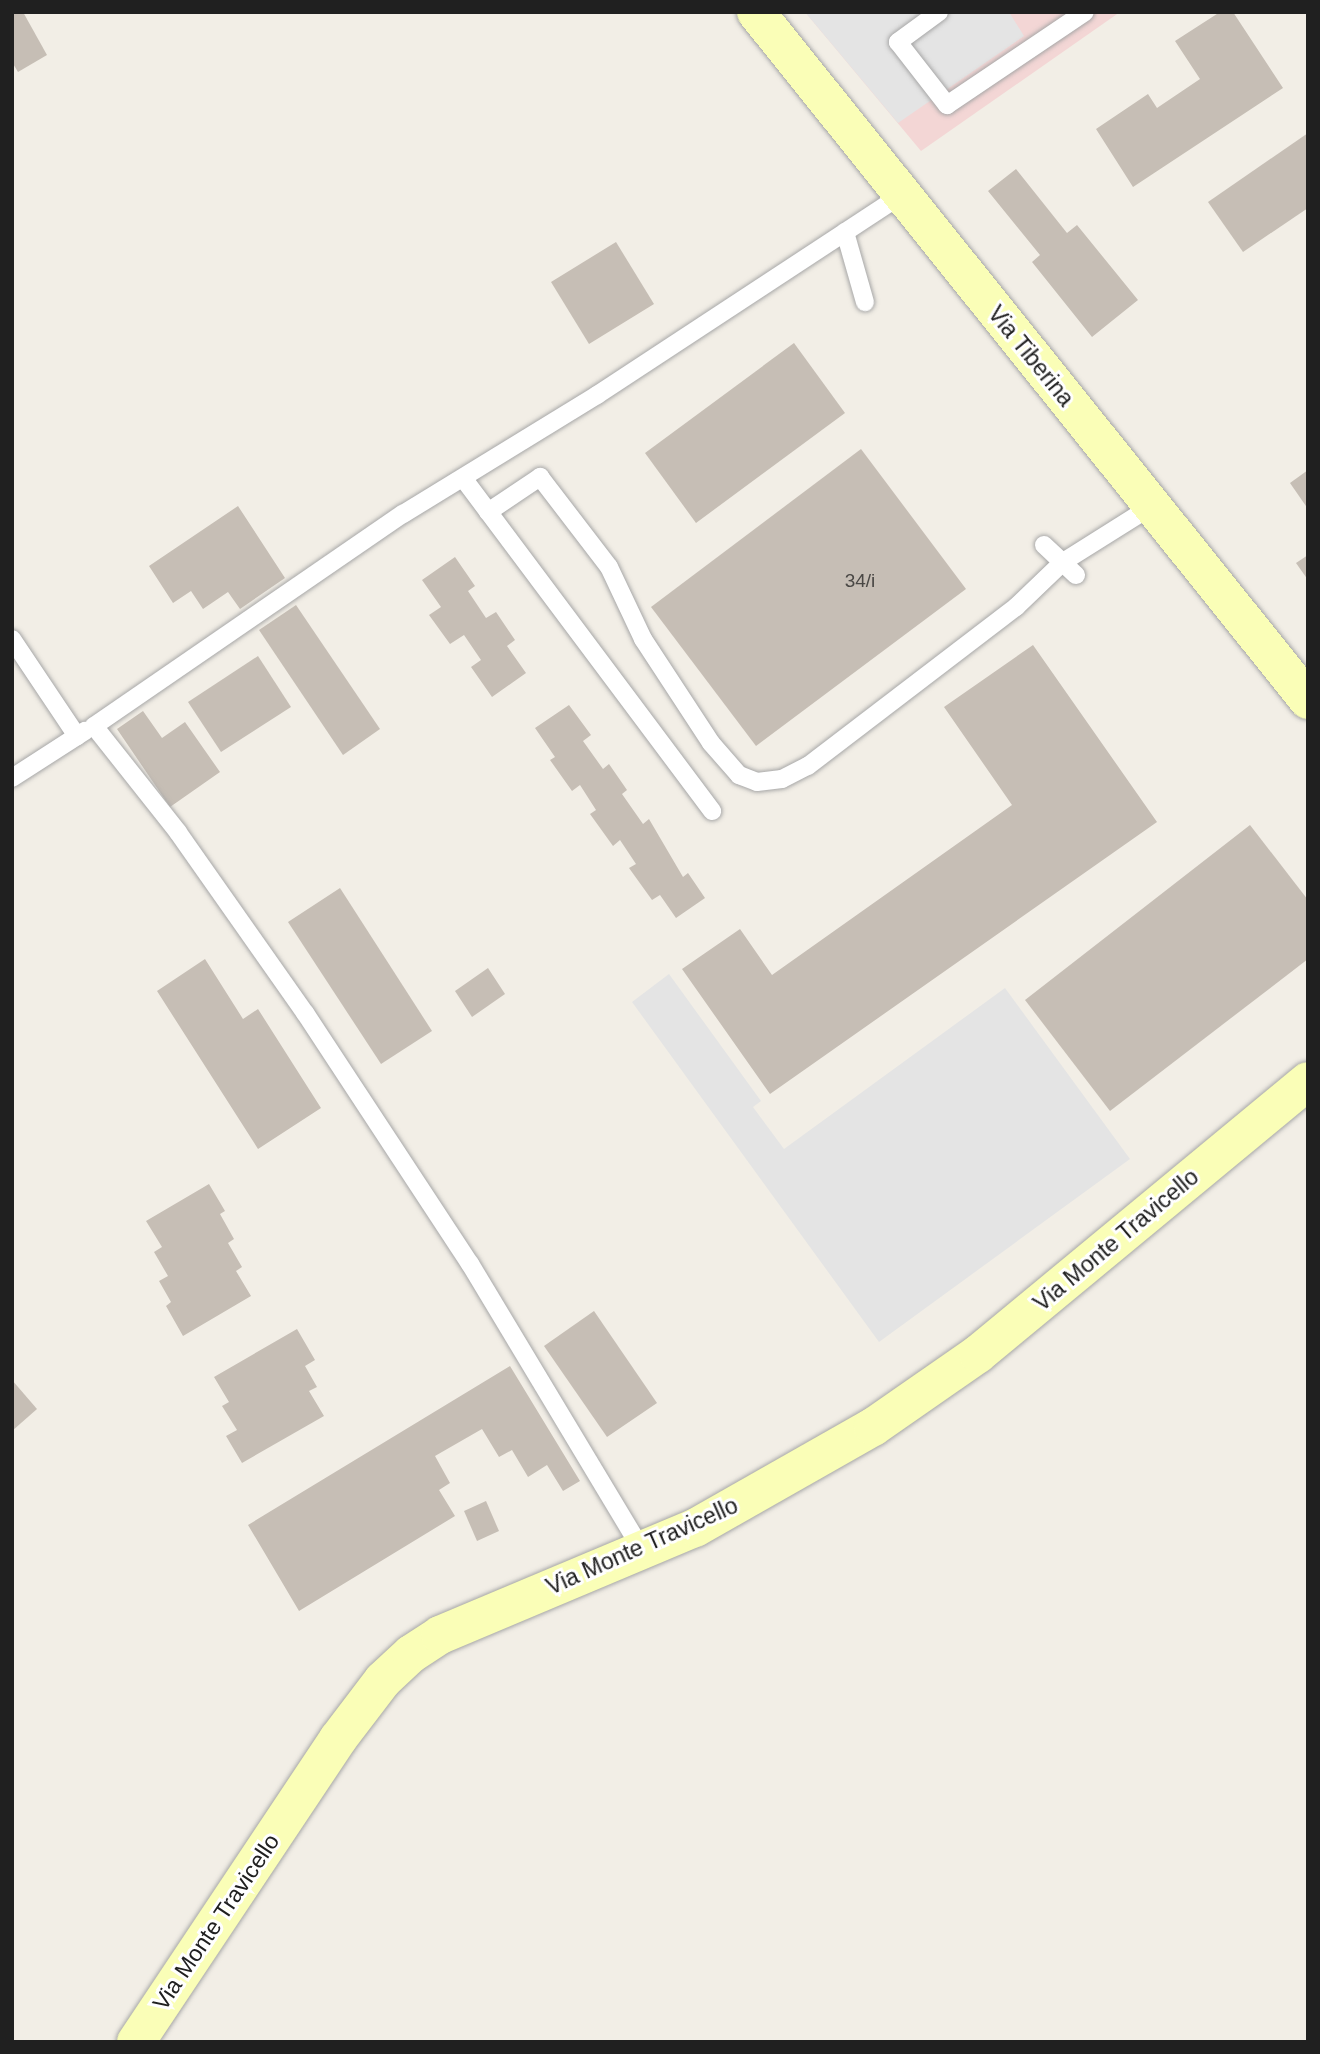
<!DOCTYPE html>
<style>
body{margin:0}
#map{position:relative;width:1320px;height:2054px;overflow:hidden;background:#f2eee6;font-family:Arial,sans-serif}
div>[style]{position:absolute}
[style*='--x']{left:calc(var(--x)*1px);top:calc(var(--y)*1px);width:calc(var(--w)*1px);rotate:calc(var(--a)*1deg)}
.commercial>*{inset:0;background:#f3d6d5}
.parking>*{inset:0;background:#e4e4e4}
.building>*{inset:0;background:#c6beb5}
.roads{filter:drop-shadow(0 0 2px #a7a7a7) drop-shadow(0 0 2px #a7a7a7)}
.lane>*{height:18px;margin:-9px;padding:0 9px;transform-origin:9px;border-radius:9px;background:#fff}
.secondary>*{height:38px;margin:-19px;padding:0 19px;transform-origin:19px;border-radius:19px;background:#fafeb7}
span{translate:-50% -50%;white-space:nowrap;text-align:center;line-height:1.15;-webkit-text-stroke:6px #fff;paint-order:stroke}
.number-label{font-size:19px;color:#4a4845}
.number-label span{-webkit-text-stroke-width:0}
.street-label{font-size:23px;color:#202020}
.frame{position:absolute;inset:0;border:14px solid #202020;pointer-events:none}
</style>
<div id="map">
<div class="commercial">
<div style="clip-path:polygon(805px 12px,1120px 12px,921px 151px)"></div>
</div>
<div class="parking">
<div style="clip-path:polygon(805px 12px,1009px 12px,1024px 36px,898px 123px)"></div>
<div style="clip-path:polygon(669px 974px,761px 1101px,753px 1107px,784px 1149px,1005px 988px,1130px 1159px,879px 1342px,632px 1002px)"></div>
</div>
<div class="building">
<div style="clip-path:polygon(12px 12px,23px 12px,47px 55px,18px 72px,12px 62px)"></div>
<div style="clip-path:polygon(1220px 12px,1233px 12px,1283px 88px,1133px 187px,1096px 129px,1148px 94px,1157px 108px,1200px 79px,1175px 41px)"></div>
<div style="clip-path:polygon(1308px 133px,1308px 208px,1243px 252px,1208px 202px)"></div>
<div style="clip-path:polygon(1016px 169px,1067px 233px,1077px 225px,1138px 300px,1092px 337px,1032px 262px,1040px 255px,988px 191px)"></div>
<div style="clip-path:polygon(616px 242px,654px 304px,589px 344px,551px 282px)"></div>
<div style="clip-path:polygon(794px 343px,845px 413px,696px 523px,645px 453px)"></div>
<div style="clip-path:polygon(861px 449px,966px 589px,756px 746px,651px 607px)"></div>
<div style="clip-path:polygon(1308px 470px,1308px 509px,1290px 483px)"></div>
<div style="clip-path:polygon(238px 506px,285px 578px,240px 609px,228px 592px,203px 609px,191px 591px,173px 603px,149px 566px)"></div>
<div style="clip-path:polygon(1308px 555px,1308px 580px,1296px 563px)"></div>
<div style="clip-path:polygon(455px 557px,475px 586px,468px 591px,486px 618px,496px 612px,515px 640px,507px 646px,526px 673px,492px 697px,471px 667px,481px 660px,464px 635px,450px 644px,429px 615px,441px 607px,422px 580px)"></div>
<div style="clip-path:polygon(296px 605px,380px 729px,343px 755px,259px 630px)"></div>
<div style="clip-path:polygon(1033px 645px,1157px 822px,770px 1094px,682px 969px,740px 929px,772px 975px,1012px 805px,944px 707px)"></div>
<div style="clip-path:polygon(258px 656px,291px 707px,221px 752px,188px 702px)"></div>
<div style="clip-path:polygon(569px 705px,591px 735px,583px 741px,603px 769px,609px 764px,627px 790px,622px 794px,643px 824px,649px 819px,683px 877px,688px 873px,705px 898px,676px 918px,660px 895px,652px 900px,629px 868px,636px 864px,620px 840px,613px 846px,590px 814px,596px 810px,580px 785px,572px 791px,550px 760px,555px 757px,535px 728px)"></div>
<div style="clip-path:polygon(143px 711px,162px 738px,185px 722px,220px 772px,170px 807px,117px 729px)"></div>
<div style="clip-path:polygon(1250px 825px,1308px 900px,1308px 959px,1110px 1111px,1025px 1000px)"></div>
<div style="clip-path:polygon(340px 888px,432px 1031px,381px 1064px,288px 922px)"></div>
<div style="clip-path:polygon(205px 959px,243px 1019px,258px 1009px,321px 1108px,258px 1149px,157px 991px)"></div>
<div style="clip-path:polygon(488px 968px,505px 994px,472px 1017px,455px 991px)"></div>
<div style="clip-path:polygon(209px 1184px,225px 1211px,220px 1214px,234px 1239px,228px 1243px,242px 1267px,236px 1271px,251px 1296px,183px 1336px,166px 1306px,171px 1302px,159px 1281px,168px 1276px,154px 1252px,162px 1247px,146px 1221px)"></div>
<div style="clip-path:polygon(594px 1311px,657px 1403px,607px 1437px,544px 1346px)"></div>
<div style="clip-path:polygon(297px 1329px,315px 1360px,305px 1366px,317px 1387px,309px 1391px,324px 1416px,242px 1463px,226px 1436px,237px 1430px,222px 1406px,229px 1402px,214px 1377px)"></div>
<div style="clip-path:polygon(510px 1366px,580px 1481px,563px 1491px,547px 1465px,528px 1477px,512px 1450px,499px 1457px,482px 1429px,435px 1456px,450px 1483px,439px 1490px,455px 1516px,299px 1611px,248px 1525px)"></div>
<div style="clip-path:polygon(12px 1380px,37px 1409px,12px 1431px)"></div>
<div style="clip-path:polygon(486px 1501px,499px 1531px,477px 1541px,464px 1511px)"></div>
</div>
<div class="roads">
<div class="lane">
<div style="--x:939;--y:12;--w:51;--a:143.8"></div>
<div style="--x:898;--y:42;--w:80;--a:52.1"></div>
<div style="--x:947;--y:105;--w:166;--a:-34"></div>
<div style="--x:845;--y:232;--w:73;--a:74.1"></div>
<div style="--x:463;--y:478;--w:416;--a:53.2"></div>
<div style="--x:488;--y:512;--w:63;--a:-33.9"></div>
<div style="--x:540;--y:477;--w:113;--a:52.5"></div>
<div style="--x:609;--y:567;--w:80;--a:64.7"></div>
<div style="--x:643;--y:639;--w:124;--a:56.8"></div>
<div style="--x:711;--y:743;--w:43;--a:48.8"></div>
<div style="--x:739;--y:775;--w:19;--a:21"></div>
<div style="--x:757;--y:782;--w:25;--a:-7"></div>
<div style="--x:782;--y:779;--w:29;--a:-27"></div>
<div style="--x:808;--y:766;--w:262;--a:-37.4"></div>
<div style="--x:1016;--y:607;--w:65;--a:-43.8"></div>
<div style="--x:1063;--y:562;--w:105;--a:-32.2"></div>
<div style="--x:1044;--y:545;--w:44;--a:43.2"></div>
<div style="--x:12;--y:639;--w:117;--a:56.2"></div>
<div style="--x:12;--y:778;--w:87;--a:-32.8"></div>
<div style="--x:642;--y:1550;--w:334;--a:-121"></div>
<div style="--x:470;--y:1264;--w:300;--a:-123.3"></div>
<div style="--x:305;--y:1013;--w:221;--a:-125.1"></div>
<div style="--x:178;--y:832;--w:135;--a:-128.4"></div>
<div style="--x:94;--y:726;--w:375;--a:-34.5"></div>
<div style="--x:403;--y:514;--w:228;--a:-31.5"></div>
<div style="--x:597;--y:395;--w:364;--a:-33.3"></div>
</div>
<div class="secondary">
<div style="--x:756;--y:12;--w:882;--a:51.26"></div>
<div style="--x:136;--y:2042;--w:364;--a:-56.3"></div>
<div style="--x:338;--y:1739;--w:74;--a:-52.7"></div>
<div style="--x:383;--y:1680;--w:38;--a:-43"></div>
<div style="--x:411;--y:1654;--w:35;--a:-33"></div>
<div style="--x:440;--y:1635;--w:277;--a:-22.8"></div>
<div style="--x:695;--y:1528;--w:205;--a:-29.6"></div>
<div style="--x:873;--y:1427;--w:128;--a:-34.8"></div>
<div style="--x:978;--y:1354;--w:428;--a:-39.6"></div>
</div>
</div>
<div class="number-label">
<span style="left:860px;top:581px">34/i</span>
</div>
<div class="street-label">
<span style="left:1031px;top:356px;rotate:51deg">Via Tiberina</span>
<span style="left:1116px;top:1240px;rotate:-40deg">Via Monte Travicello</span>
<span style="left:642px;top:1546px;rotate:-24deg">Via Monte Travicello</span>
<span style="left:216px;top:1922px;rotate:-56deg">Via Monte Travicello</span>
</div>
<div class="frame"></div>
</div>
